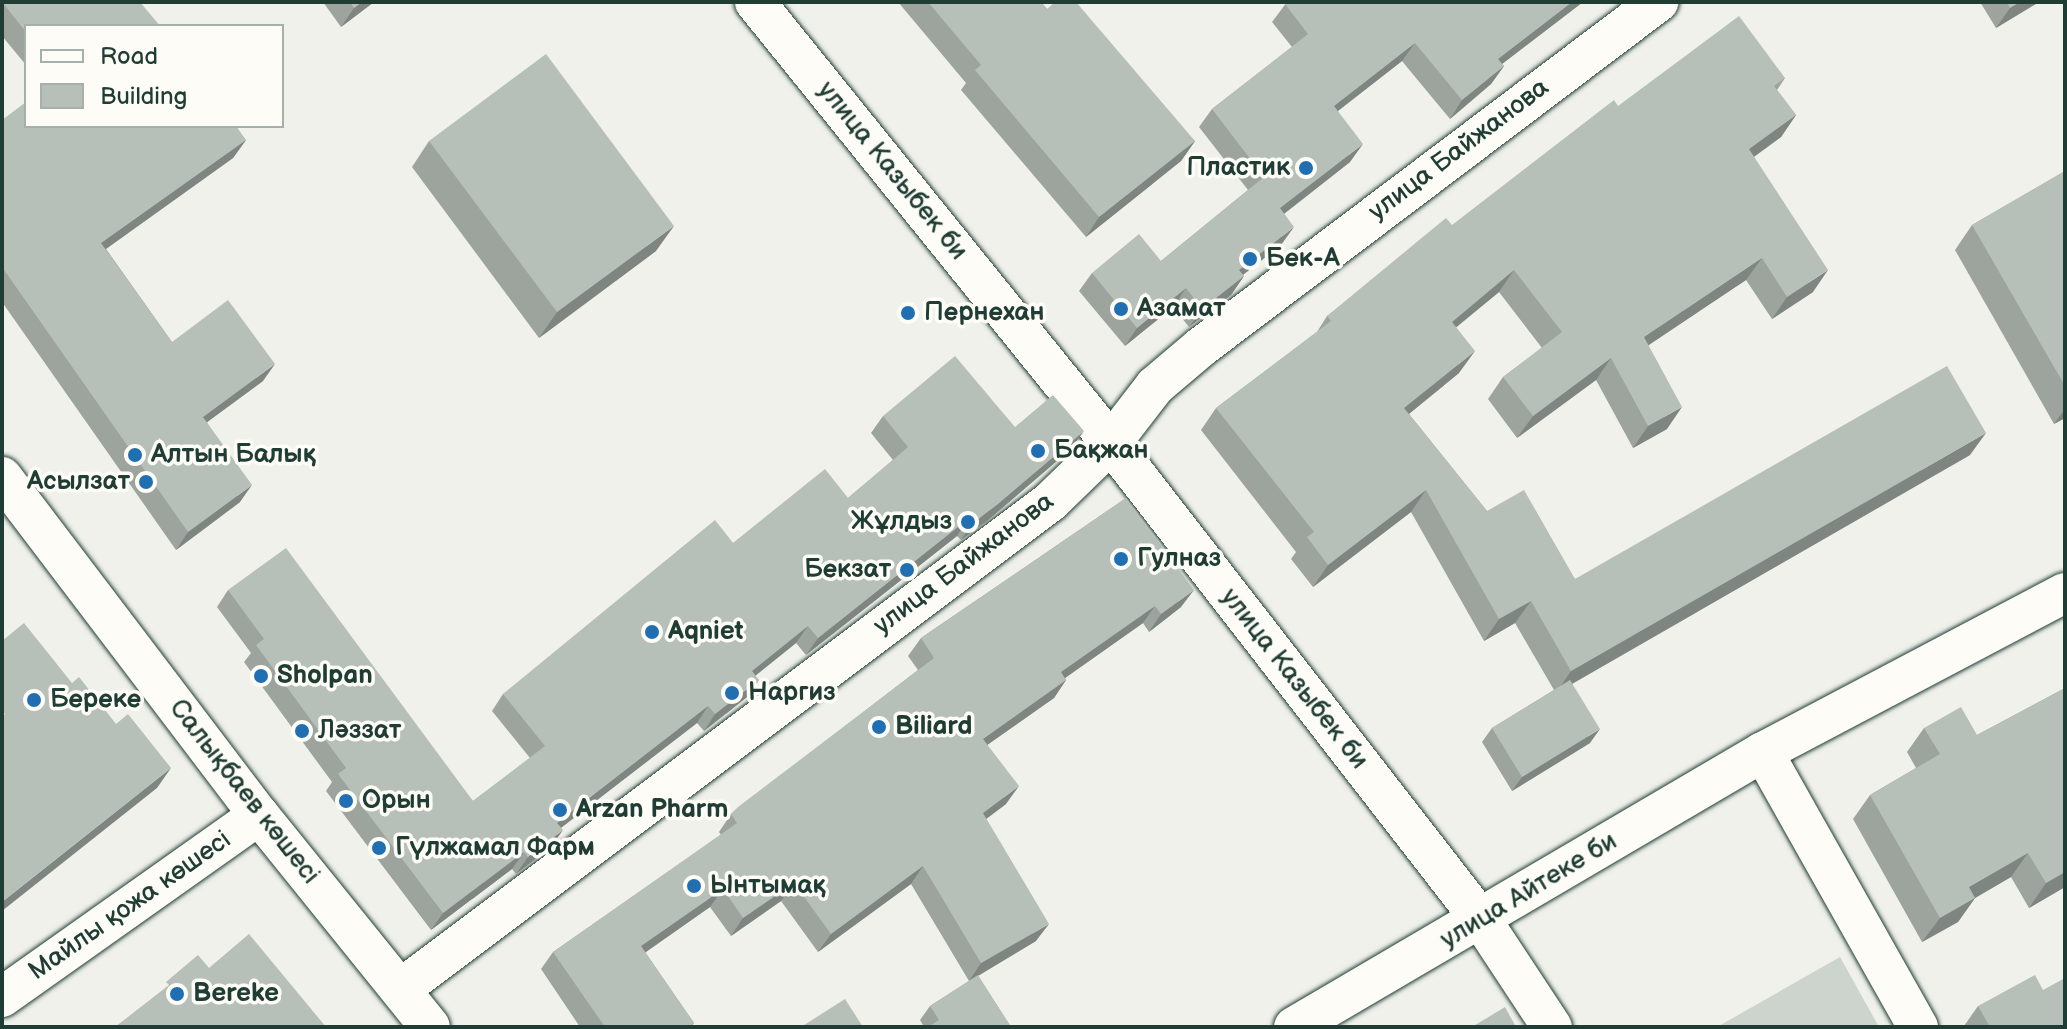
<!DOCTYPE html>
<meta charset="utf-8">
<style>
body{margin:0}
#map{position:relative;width:2067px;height:1029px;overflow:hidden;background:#f0f1eb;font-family:"Balsamiq Sans",sans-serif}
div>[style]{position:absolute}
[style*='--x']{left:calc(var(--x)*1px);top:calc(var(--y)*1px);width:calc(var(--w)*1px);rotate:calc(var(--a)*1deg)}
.green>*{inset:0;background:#cdd3cd}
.roads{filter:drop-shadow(0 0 2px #1f3d34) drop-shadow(0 0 2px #1f3d34)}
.street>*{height:40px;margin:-20px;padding:0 20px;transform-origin:20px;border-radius:20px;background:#fdfcf7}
.wall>*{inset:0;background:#9da49e}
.shaded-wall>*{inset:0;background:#7f8681}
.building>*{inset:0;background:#b6bfb8}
.dots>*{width:22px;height:22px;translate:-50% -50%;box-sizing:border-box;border:4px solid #fdfcf7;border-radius:50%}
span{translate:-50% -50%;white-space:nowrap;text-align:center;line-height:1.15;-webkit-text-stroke:7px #fdfcf7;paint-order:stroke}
.street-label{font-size:26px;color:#1f3d34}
.poi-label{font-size:26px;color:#1f3d34;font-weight:700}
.right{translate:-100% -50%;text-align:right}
.left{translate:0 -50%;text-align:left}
.frame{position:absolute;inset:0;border:4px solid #1f3d34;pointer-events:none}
.legend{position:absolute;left:24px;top:24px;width:260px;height:104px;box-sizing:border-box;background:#fdfcf7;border:2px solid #a4b0a9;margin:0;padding:10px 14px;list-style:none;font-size:24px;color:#1f3d34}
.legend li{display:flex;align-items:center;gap:16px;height:40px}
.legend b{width:40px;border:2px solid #a4b0a9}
</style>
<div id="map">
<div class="green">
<div style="clip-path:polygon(1840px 957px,1879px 1027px,1717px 1027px)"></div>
</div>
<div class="roads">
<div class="street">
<div style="--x:755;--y:2;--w:567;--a:51.09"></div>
<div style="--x:1111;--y:443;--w:605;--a:52.18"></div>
<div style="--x:1482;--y:921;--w:127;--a:56.6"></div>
<div style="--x:2;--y:477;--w:425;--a:52.8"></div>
<div style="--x:259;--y:815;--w:272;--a:51.1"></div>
<div style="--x:1763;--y:752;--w:316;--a:60.6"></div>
<div style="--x:402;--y:988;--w:810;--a:-36.87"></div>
<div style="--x:1050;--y:502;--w:85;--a:-44"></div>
<div style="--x:1111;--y:443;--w:72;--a:-52.3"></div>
<div style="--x:1155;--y:386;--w:60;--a:-40.3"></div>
<div style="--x:1201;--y:347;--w:573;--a:-37.05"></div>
<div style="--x:2;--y:997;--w:315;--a:-35.3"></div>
<div style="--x:1294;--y:1027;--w:544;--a:-30.39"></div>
<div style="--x:1763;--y:752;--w:341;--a:-27.8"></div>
</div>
</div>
<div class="wall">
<div style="clip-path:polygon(2px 2px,26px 26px,26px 65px,2px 36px)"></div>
<div style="clip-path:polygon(323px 2px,374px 2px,341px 27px)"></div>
<div style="clip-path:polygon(898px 2px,1041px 2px,1047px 9px,1195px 141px,1181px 161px,1086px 237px,961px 90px,966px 83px)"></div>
<div style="clip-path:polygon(1287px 2px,1583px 2px,1502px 64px,1504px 66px,1491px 84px,1450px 119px,1402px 61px,1338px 111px,1350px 162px,1284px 214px,1281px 245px,1243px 275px,1244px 276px,1231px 295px,1189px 327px,1173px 307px,1125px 346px,1079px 291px,1092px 273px,1161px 261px,1248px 190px,1199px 127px,1212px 109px,1292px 47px,1272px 22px)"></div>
<div style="clip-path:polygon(1980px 2px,2039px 2px,1996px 28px)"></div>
<div style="clip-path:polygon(1785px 78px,1777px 90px,1796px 115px,1781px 137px,1754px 157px,1813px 292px,1772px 319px,1746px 280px,1648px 345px,1667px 429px,1633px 448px,1596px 380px,1517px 438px,1488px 399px,1503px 377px,1542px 348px,1499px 292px,1456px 327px,1459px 373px,1409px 414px,1487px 511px,1575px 579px,1970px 455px,1572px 684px,1590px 743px,1512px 791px,1482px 742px,1492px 728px,1554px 690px,1515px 623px,1484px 641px,1411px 512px,1313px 587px,1291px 559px,1296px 552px,1201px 430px,1216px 408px,1317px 332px,1327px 316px,1618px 106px)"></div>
<div style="clip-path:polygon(2px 120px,246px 140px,233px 158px,106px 249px,172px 342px,263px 381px,207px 422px,240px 502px,176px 550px,2px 302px)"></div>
<div style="clip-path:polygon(429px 141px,656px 251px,539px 338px,412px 167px)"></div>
<div style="clip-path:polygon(2065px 171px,2065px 418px,2054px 424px,1955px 250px,1972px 225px)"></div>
<div style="clip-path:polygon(883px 416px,1015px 427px,1072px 448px,987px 521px,961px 540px,957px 536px,806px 655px,796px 643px,755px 676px,747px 697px,704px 731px,697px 723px,561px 828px,551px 847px,516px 874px,512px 869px,431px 930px,326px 791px,332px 782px,244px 662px,251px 653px,217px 607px,228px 590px,473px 801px,530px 758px,492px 711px,503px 694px,733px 543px,848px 498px,893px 460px,871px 433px)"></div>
<div style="clip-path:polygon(1126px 498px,1181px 607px,1149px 632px,1143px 623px,1065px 678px,1066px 680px,1054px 698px,987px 745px,1006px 804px,986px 819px,1036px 941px,978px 976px,1011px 1027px,924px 1027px,920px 1020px,930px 1006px,969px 981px,911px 884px,818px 952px,781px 901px,731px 936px,710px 907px,645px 952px,694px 1023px,691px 1027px,580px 1027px,541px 969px,553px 952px,721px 835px,719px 832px,731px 814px,918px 670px,908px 656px,921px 638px)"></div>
<div style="clip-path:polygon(2065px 688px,2065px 887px,2029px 908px,2011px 877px,1975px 898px,1958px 922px,1922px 942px,1853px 819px,1870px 795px,1916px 768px,1907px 752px,1924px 728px,1977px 735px)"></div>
<div style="clip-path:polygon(2043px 990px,2065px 1027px,1964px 1026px,1978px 1006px)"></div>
</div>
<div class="shaded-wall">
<div style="clip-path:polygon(362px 2px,374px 2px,341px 27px,354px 8px)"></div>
<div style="clip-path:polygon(1572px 2px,1583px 2px,1485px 77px,1498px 59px)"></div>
<div style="clip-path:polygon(2020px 2px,2039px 2px,1996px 28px,2010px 8px)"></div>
<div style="clip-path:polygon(1415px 43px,1402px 61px,1321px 124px,1334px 106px)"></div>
<div style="clip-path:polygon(1504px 66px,1491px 84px,1450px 119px,1462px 100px)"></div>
<div style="clip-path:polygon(1796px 115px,1781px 137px,1734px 171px,1749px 149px)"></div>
<div style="clip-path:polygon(246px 140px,233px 158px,89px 261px,101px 243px)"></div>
<div style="clip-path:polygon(1195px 141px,1181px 161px,1086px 237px,1099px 217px)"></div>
<div style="clip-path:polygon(1363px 144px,1350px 162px,1267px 227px,1280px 208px)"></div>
<div style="clip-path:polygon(674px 226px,656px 251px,539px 338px,557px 312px)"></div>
<div style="clip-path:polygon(1294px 227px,1281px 245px,1226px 288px,1239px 270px)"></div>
<div style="clip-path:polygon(1762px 258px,1746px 280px,1628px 359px,1644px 337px)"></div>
<div style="clip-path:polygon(1514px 270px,1499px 292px,1436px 344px,1452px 322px)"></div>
<div style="clip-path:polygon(1828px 270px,1813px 292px,1772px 319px,1787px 297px)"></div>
<div style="clip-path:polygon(1244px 276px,1231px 295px,1189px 327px,1202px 309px)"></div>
<div style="clip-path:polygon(1186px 288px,1173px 307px,1125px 346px,1137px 328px)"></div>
<div style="clip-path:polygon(1475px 351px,1459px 373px,1389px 430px,1404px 408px)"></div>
<div style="clip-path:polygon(1611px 358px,1596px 380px,1517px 438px,1533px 416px)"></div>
<div style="clip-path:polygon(275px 364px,263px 381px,191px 434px,203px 417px)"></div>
<div style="clip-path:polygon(1682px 407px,1667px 429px,1633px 448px,1648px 426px)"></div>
<div style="clip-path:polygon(2065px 409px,2065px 418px,2054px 424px)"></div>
<div style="clip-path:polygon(1084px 431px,1072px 448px,987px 521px,961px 540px,972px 524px)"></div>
<div style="clip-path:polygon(1986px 433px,1970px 455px,1556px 693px,1571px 671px)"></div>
<div style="clip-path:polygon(252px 485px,240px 502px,176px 550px,188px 532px)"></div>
<div style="clip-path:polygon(1426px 490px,1411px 512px,1313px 587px,1328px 565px)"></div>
<div style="clip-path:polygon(968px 519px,957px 536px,806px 655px,818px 638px)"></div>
<div style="clip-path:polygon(1194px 590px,1181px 607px,1149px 632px,1161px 614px)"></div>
<div style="clip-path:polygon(1531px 601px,1515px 623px,1484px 641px,1499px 619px)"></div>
<div style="clip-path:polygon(1155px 606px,1143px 623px,1048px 690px,1061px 672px)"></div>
<div style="clip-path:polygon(808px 626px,796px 643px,740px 688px,752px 671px)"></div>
<div style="clip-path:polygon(759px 680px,747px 697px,704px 731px,715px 714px)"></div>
<div style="clip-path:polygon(1066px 680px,1054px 698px,970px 757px,983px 739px)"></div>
<div style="clip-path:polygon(708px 706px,697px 723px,545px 840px,557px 823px)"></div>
<div style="clip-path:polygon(1600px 729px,1590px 743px,1512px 791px,1522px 777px)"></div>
<div style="clip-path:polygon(171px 768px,157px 788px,2px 911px,2px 902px)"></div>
<div style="clip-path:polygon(1019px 786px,1006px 804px,970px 831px,983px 813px)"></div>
<div style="clip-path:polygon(563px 830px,551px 847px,516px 874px,528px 857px)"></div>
<div style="clip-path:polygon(524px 852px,512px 869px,431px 930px,443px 913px)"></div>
<div style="clip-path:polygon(2028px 853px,2011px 877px,1975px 898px,1958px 922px,1922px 942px,1940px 918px,1969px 887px)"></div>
<div style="clip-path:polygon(923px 866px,911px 884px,818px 952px,831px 934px)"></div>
<div style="clip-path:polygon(2065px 872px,2065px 887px,2029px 908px,2046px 883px)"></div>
<div style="clip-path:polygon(794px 883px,781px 901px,731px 936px,743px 918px)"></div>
<div style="clip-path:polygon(723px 889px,710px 907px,629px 964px,641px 946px)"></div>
<div style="clip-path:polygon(1049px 924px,1036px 941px,969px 981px,981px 963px)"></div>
</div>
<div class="building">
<div style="clip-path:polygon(2px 2px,140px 2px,160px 26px,26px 26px,26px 32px)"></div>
<div style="clip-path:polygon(350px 2px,362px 2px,354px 8px)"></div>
<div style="clip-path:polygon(928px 2px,1041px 2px,1047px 9px,1055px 2px,1076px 2px,1195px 141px,1099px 217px,975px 70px,981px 65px)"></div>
<div style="clip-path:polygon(1287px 2px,1572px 2px,1498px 59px,1504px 66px,1462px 100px,1415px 43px,1334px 106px,1363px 144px,1280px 208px,1294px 227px,1239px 270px,1244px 276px,1202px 309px,1186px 288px,1137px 328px,1092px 273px,1139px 234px,1161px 261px,1264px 177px,1212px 109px,1308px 34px,1285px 4px)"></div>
<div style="clip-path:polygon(2007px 2px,2020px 2px,2010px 8px)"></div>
<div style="clip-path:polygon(1739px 16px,1785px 78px,1774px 86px,1796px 115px,1749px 149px,1828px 270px,1787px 297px,1762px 258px,1644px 337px,1682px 407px,1648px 426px,1611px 358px,1533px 416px,1503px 377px,1562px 332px,1514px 270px,1452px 322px,1475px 351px,1404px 408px,1487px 511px,1524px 490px,1575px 579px,1947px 366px,1986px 433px,1571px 671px,1531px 601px,1499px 619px,1426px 490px,1328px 565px,1307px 537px,1314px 532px,1216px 408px,1331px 321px,1327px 316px,1446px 218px,1452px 225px,1614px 100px,1618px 106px)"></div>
<div style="clip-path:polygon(546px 54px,674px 226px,557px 312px,429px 141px)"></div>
<div style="clip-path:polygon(26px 102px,26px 126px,236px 126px,246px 140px,101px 243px,172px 342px,228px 300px,275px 364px,203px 417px,252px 485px,188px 532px,2px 267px,2px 120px)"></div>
<div style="clip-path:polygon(2065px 171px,2065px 386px,1972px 225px)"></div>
<div style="clip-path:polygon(955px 356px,1015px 427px,1053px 395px,1084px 431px,998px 504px,972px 524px,968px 519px,818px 638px,808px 626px,752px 671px,759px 680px,715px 714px,708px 706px,557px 823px,563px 830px,528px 857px,524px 852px,443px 913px,338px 774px,346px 768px,256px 645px,264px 639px,228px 590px,286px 548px,473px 801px,545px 746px,503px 694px,715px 520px,733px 543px,825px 469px,848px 498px,908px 447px,883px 416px)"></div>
<div style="clip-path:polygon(1126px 498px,1194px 590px,1161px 614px,1155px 606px,1061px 672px,1066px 680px,983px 739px,1019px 786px,983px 813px,1049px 924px,981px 963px,923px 866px,831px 934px,794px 883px,743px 918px,723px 889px,641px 946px,694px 1023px,688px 1027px,605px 1027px,553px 952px,737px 823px,731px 814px,738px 807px,934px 658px,921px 638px)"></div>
<div style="clip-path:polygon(24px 623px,72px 683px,79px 677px,116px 724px,128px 714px,171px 768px,2px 902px,2px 716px,5px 714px,2px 710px,2px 641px)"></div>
<div style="clip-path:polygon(1570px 680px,1600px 729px,1522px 777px,1492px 728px)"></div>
<div style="clip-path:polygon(2065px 688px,2065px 872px,2046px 883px,2028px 853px,1969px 887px,1975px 898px,1940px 918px,1870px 795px,1940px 754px,1924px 728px,1961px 707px,1977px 735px)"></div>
<div style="clip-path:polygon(249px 934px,326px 1027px,115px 1027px,169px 985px,166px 982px,198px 955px,209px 968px)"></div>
<div style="clip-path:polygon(978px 975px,1011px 1027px,928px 1027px,939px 1020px,930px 1006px)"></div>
<div style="clip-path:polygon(2035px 975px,2043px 990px,2065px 978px,2065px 1027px,1990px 1027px,1978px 1006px)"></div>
<div style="clip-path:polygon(845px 999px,863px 1027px,801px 1027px)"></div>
<div style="clip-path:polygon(1505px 1007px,1516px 1027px,1472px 1027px)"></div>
</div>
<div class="dots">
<div style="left:1306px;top:168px;background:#1f6fb2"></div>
<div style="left:1250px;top:259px;background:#1f6fb2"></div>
<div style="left:1121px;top:309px;background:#1f6fb2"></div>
<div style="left:908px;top:313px;background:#1f6fb2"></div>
<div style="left:1038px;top:451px;background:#1f6fb2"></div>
<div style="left:135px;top:455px;background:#1f6fb2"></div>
<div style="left:146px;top:482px;background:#1f6fb2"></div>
<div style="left:968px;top:522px;background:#1f6fb2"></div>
<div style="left:1121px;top:559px;background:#1f6fb2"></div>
<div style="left:907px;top:570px;background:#1f6fb2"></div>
<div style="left:652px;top:632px;background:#1f6fb2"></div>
<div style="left:261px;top:676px;background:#1f6fb2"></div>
<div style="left:732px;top:693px;background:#1f6fb2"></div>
<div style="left:34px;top:700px;background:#1f6fb2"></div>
<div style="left:879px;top:727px;background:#1f6fb2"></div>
<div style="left:302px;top:731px;background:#1f6fb2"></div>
<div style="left:346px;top:801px;background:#1f6fb2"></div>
<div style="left:560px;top:810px;background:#1f6fb2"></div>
<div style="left:379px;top:848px;background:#1f6fb2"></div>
<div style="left:694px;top:886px;background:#1f6fb2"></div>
<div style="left:177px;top:994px;background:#1f6fb2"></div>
</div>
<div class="street-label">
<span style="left:1459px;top:150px;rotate:-37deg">улица Байжанова</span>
<span style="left:892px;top:171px;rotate:51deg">улица Казыбек би</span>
<span style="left:964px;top:564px;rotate:-37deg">улица Байжанова</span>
<span style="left:1294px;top:679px;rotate:52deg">улица Казыбек би</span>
<span style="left:244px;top:792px;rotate:52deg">Салықбаев көшесі</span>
<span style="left:1529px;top:891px;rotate:-31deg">улица Айтеке би</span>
<span style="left:130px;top:906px;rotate:-35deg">Майлы қожа көшесі</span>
</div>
<div class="poi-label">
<span class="right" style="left:1290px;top:168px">Пластик</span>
<span class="left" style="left:1266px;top:259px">Бек-А</span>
<span class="left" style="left:1137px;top:309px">Азамат</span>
<span class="left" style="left:924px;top:313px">Пернехан</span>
<span class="left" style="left:1054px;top:451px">Бақжан</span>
<span class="left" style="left:151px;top:455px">Алтын Балық</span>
<span class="right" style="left:130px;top:482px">Асылзат</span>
<span class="right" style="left:952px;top:522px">Жұлдыз</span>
<span class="left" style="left:1137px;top:559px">Гулназ</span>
<span class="right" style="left:891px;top:570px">Бекзат</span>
<span class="left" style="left:668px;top:632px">Aqniet</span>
<span class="left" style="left:277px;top:676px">Sholpan</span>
<span class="left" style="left:748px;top:693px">Наргиз</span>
<span class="left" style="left:50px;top:700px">Береке</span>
<span class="left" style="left:895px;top:727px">Biliard</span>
<span class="left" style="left:318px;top:731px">Ләззат</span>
<span class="left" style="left:362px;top:801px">Орын</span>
<span class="left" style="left:576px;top:810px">Arzan Pharm</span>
<span class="left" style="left:395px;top:848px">Гүлжамал Фарм</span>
<span class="left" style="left:710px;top:886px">Ынтымақ</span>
<span class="left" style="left:193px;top:994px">Bereke</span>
</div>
<div class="frame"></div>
<ul class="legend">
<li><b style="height:10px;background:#fdfcf7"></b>Road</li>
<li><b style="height:22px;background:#b6bfb8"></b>Building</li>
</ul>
</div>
